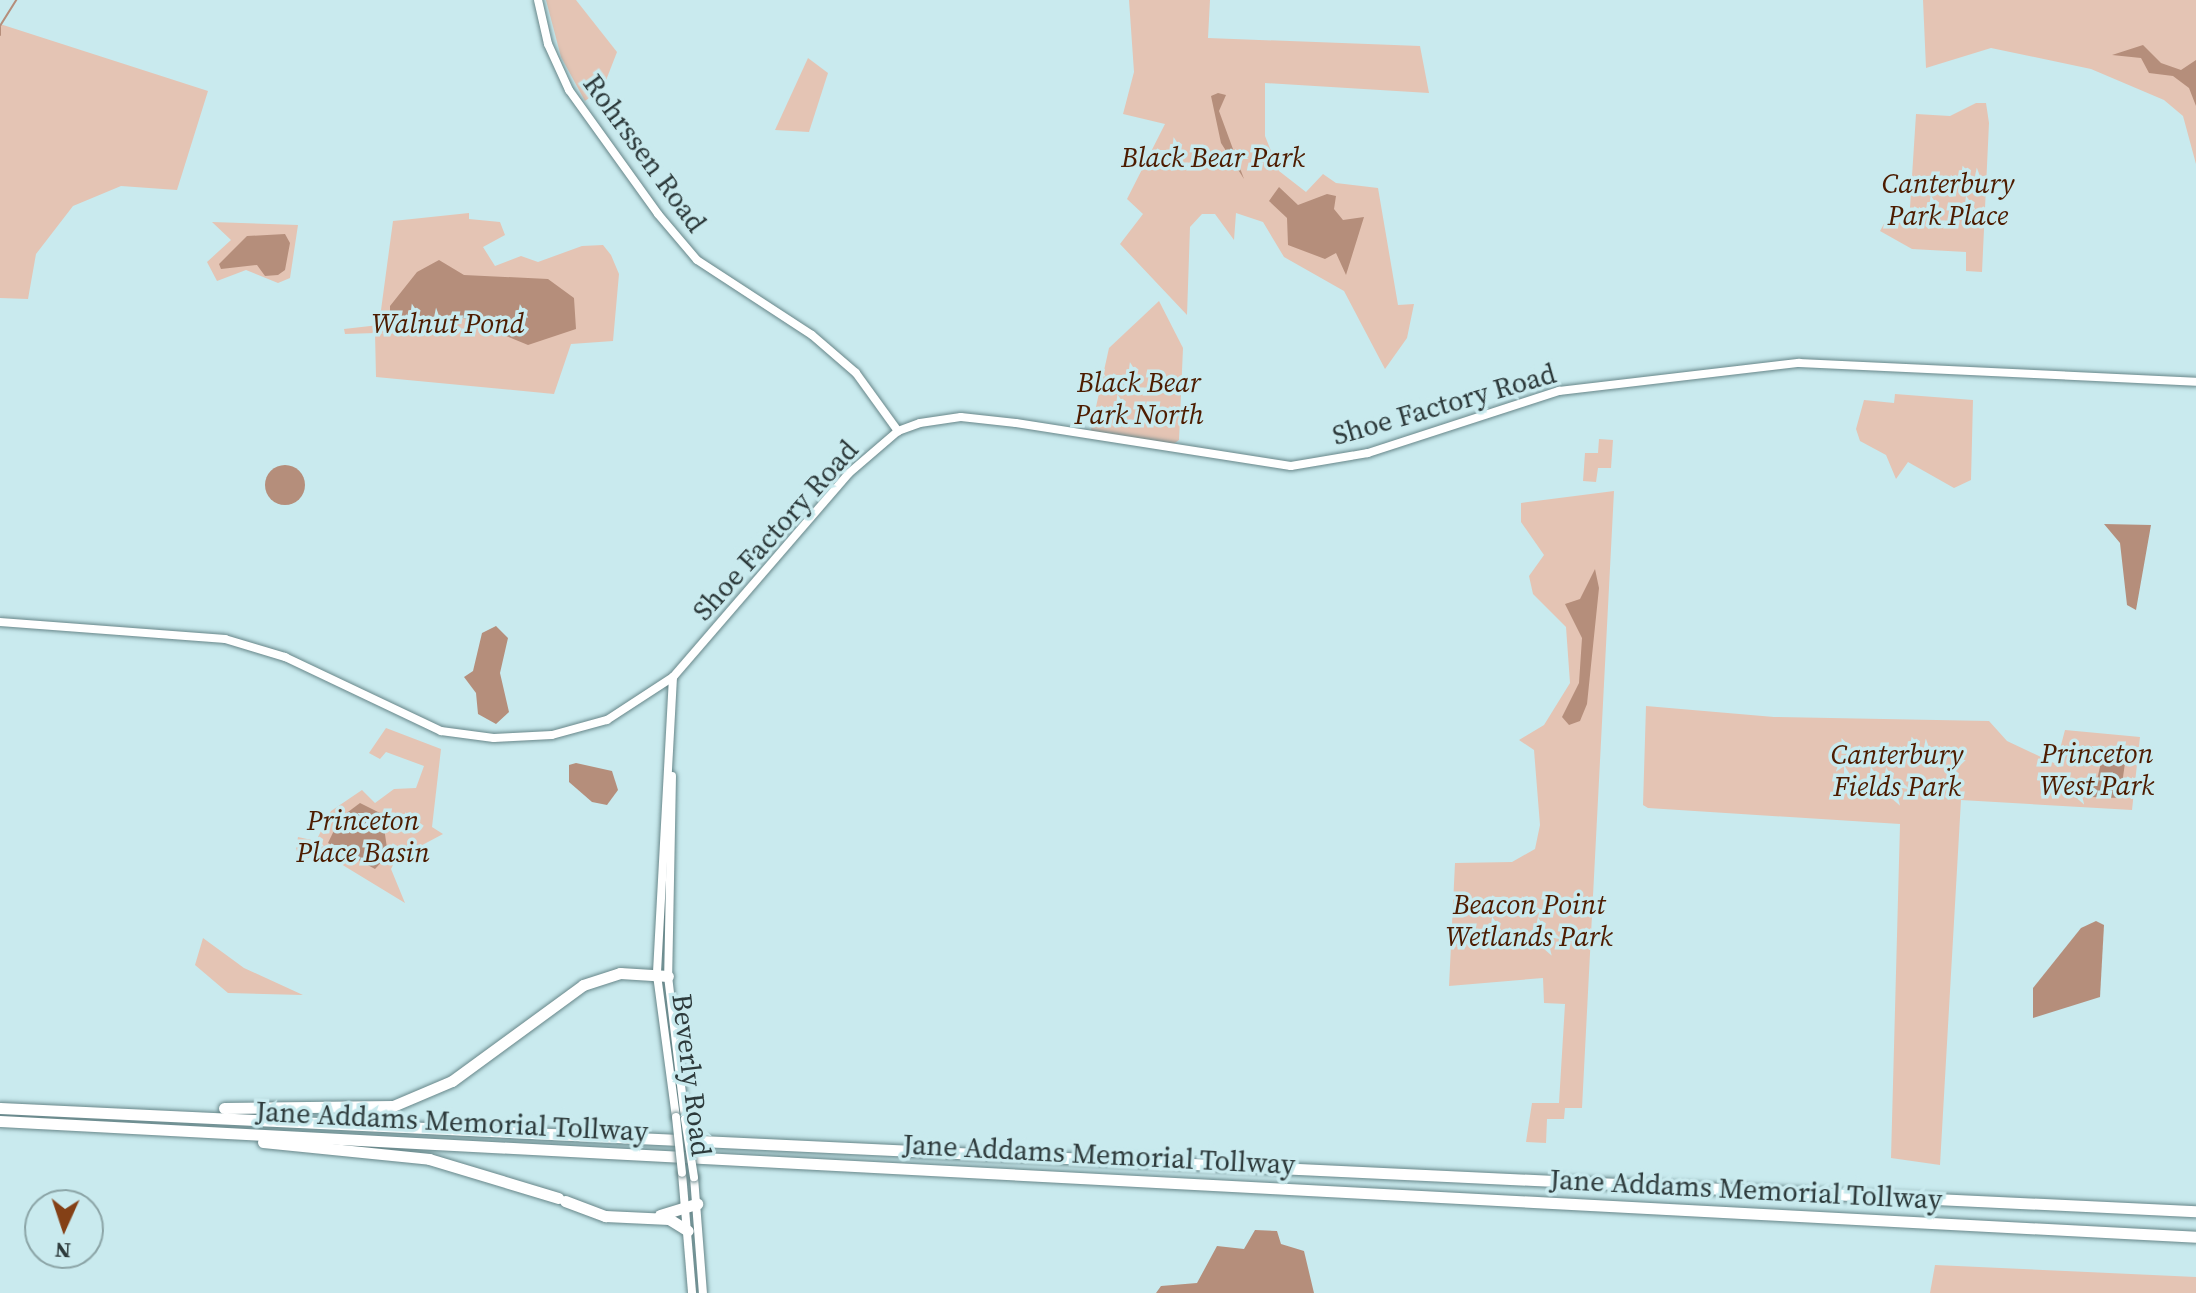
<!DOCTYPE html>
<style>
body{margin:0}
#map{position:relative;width:2196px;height:1293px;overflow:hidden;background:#c9eaee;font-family:"Source Serif 4",serif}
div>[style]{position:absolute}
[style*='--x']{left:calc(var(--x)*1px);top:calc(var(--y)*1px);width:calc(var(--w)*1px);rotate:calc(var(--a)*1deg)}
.green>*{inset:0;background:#e4c4b4}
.water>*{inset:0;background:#b58e7b}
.round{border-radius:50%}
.stream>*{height:2px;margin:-1px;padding:0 1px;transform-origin:1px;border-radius:1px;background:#b58e7b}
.roads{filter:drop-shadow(0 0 2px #678689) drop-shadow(0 0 2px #678689)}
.tertiary>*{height:8px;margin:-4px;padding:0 4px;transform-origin:4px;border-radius:4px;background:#fff}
.motorway>*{height:11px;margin:-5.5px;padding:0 5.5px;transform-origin:5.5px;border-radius:5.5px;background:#fff}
.bridges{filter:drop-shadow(0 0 2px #678689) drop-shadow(0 0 2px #678689)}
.tertiary-bridge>*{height:8px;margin:-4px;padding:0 4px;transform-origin:4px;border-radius:4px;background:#fff}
span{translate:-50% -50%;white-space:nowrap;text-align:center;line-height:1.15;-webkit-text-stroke:7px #c9eaee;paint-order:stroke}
.street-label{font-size:28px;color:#2d3a3b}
.park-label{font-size:28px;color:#4d1c00;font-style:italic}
.north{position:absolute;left:24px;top:1189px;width:80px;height:80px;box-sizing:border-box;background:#c9eaee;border:2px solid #8ba4a6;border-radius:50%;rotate:183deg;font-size:22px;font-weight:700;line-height:32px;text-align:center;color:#2d3a3b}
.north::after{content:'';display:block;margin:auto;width:28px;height:36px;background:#844016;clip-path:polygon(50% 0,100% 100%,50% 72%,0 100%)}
</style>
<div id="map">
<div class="green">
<div style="clip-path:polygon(546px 0,576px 0,617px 52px,603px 88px,585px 101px,561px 57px)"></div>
<div style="clip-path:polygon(1129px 0,1210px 0,1208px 38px,1420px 46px,1429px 93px,1265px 83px,1265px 136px,1279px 171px,1306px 192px,1323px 174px,1336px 183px,1378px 188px,1398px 305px,1414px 304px,1407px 338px,1385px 369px,1344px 291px,1284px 257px,1263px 222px,1236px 213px,1234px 240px,1215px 214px,1202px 214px,1190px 227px,1187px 315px,1120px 244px,1143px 214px,1127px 199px,1165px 124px,1123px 114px,1134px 72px)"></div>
<div style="clip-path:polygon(1923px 0,2196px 0,2196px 164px,2183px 116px,2164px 100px,2091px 69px,1991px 48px,1926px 68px)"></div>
<div style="clip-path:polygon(0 24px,208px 91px,177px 190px,121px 186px,73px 206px,36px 254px,28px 299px,0 298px)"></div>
<div style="clip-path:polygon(808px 58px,828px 73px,809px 132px,775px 130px)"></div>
<div style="clip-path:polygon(1976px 103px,1986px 103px,1989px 123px,1982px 272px,1966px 271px,1966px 252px,1912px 249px,1880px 231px,1885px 222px,1909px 223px,1916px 114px,1950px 116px)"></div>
<div style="clip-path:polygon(469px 213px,469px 219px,500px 222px,505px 235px,483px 247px,495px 266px,521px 256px,538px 262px,582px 246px,603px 245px,611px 255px,619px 274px,613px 341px,571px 344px,554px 394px,376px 377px,375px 333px,345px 334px,344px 329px,379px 325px,393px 221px)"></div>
<div style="clip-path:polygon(212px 222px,298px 225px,290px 278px,278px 283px,246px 270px,217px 281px,207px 262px,231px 240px)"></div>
<div style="clip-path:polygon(1159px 301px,1183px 348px,1179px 440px,1172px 445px,1090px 434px,1109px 348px)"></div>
<div style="clip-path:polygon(1895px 394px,1973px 400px,1971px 480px,1954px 488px,1908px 462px,1896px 479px,1886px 455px,1860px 441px,1856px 429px,1864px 400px,1894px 403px)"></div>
<div style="clip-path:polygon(1599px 439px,1613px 440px,1611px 468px,1598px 468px,1596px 482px,1583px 481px,1585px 453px,1598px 453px)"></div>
<div style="clip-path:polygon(1614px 491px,1582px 1108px,1565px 1108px,1564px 1119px,1547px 1119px,1546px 1143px,1526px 1142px,1532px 1103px,1559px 1103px,1565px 1004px,1544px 1003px,1543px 978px,1449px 986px,1455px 863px,1512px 862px,1535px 849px,1540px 825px,1534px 750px,1519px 740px,1544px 725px,1570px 683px,1566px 627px,1533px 594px,1529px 576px,1544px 555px,1521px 522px,1521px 503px)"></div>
<div style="clip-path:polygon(1646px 706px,1774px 717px,1989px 721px,2007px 741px,2056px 764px,2065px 730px,2140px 737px,2132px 810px,1961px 800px,1940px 1165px,1891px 1158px,1900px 824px,1648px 808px,1643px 805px)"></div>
<div style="clip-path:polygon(386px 728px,441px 749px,432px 827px,443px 834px,396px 859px,391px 869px,405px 903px,318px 850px,301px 864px,296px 848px,298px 837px,316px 841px,331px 811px,362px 790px,375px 803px,394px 789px,416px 788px,424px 766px,386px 752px,380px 759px,369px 753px)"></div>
<div style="clip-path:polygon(203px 938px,244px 968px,303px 995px,228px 993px,195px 965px)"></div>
<div style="clip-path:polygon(1935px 1265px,2196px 1277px,2196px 1293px,1930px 1293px)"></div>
</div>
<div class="water">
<div style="clip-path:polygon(2143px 45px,2161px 63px,2181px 70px,2196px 60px,2196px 106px,2189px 88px,2173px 76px,2149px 73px,2141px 58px,2112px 55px)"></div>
<div style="clip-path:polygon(1218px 93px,1226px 95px,1219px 111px,1244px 179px,1221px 143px,1211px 96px)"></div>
<div style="clip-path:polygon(1279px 187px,1298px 205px,1327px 194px,1336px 196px,1334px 209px,1343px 220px,1364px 217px,1346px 275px,1336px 253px,1325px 259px,1288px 245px,1287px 218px,1269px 201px)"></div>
<div style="clip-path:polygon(285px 234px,290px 243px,285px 270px,278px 275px,265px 276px,257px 265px,221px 269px,219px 264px,247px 236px)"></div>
<div style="clip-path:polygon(439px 260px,464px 275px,548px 279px,574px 298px,576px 329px,528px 345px,453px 314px,403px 331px,390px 317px,390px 306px,417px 272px)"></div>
<div class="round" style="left:265px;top:465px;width:40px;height:40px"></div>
<div style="clip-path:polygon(2104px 524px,2151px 525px,2136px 610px,2127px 605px,2120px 543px)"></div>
<div style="clip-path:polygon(1595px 569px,1599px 588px,1587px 704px,1580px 721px,1569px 725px,1562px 717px,1579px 683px,1582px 638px,1565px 604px,1580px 599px)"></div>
<div style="clip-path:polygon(496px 626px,508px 638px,500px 673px,509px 712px,496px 724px,478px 714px,476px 693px,464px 677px,473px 671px,482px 633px)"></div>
<div style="clip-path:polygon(2102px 758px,2125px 763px,2120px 798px,2063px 796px,2061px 786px,2097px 780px)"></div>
<div style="clip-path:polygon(576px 763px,612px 771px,618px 790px,607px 805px,592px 802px,569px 782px,569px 765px)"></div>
<div style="clip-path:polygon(360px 803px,382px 814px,388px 855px,375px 869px,328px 843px,340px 818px)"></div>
<div style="clip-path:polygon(2096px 921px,2104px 925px,2100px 997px,2033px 1018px,2033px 988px,2081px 928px)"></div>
<div style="clip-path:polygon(1255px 1230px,1277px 1231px,1281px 1244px,1304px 1251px,1314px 1293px,1156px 1293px,1161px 1286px,1197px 1283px,1217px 1246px,1244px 1249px)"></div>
</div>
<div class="stream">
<div style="--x:0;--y:26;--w:31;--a:-58"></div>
<div style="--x:0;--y:27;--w:8;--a:90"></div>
</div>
<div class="roads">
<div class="tertiary">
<div style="--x:538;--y:0;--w:45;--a:77.2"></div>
<div style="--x:548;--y:44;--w:51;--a:65.5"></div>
<div style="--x:569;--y:90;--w:153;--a:54.3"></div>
<div style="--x:658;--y:214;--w:60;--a:49.7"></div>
<div style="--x:697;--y:260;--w:137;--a:33.1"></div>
<div style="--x:812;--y:335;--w:58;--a:40.8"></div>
<div style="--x:856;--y:373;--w:72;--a:54.1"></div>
<div style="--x:0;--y:622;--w:226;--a:4.3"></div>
<div style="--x:225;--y:639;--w:63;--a:16.7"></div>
<div style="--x:285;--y:657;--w:173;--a:25.4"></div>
<div style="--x:441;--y:731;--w:53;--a:7.5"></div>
<div style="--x:494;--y:738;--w:58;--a:-3"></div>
<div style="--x:552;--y:735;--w:57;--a:-15.3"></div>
<div style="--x:607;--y:720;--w:79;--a:-33.1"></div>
<div style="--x:673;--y:677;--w:268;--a:-49.2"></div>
<div style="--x:848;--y:474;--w:66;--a:-40.7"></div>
<div style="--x:898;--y:431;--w:23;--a:-20"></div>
<div style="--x:920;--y:423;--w:41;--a:-8.3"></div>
<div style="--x:961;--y:417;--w:55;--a:6.2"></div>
<div style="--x:1016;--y:423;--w:278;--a:8.9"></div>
<div style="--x:1291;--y:466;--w:78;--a:-9.6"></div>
<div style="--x:1368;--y:453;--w:201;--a:-18"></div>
<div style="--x:1559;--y:391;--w:242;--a:-6.7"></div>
<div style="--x:1799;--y:363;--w:397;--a:2.7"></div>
<div style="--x:673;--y:677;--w:298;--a:93.1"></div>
<div style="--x:657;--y:975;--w:143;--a:82.4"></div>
<div style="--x:672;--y:776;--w:200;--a:91.1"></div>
<div style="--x:668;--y:976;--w:144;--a:83.2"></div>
<div style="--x:682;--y:1173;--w:120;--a:85.2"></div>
<div style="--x:694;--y:1177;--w:116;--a:85.6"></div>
</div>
<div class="motorway">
<div style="--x:0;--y:1108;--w:2198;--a:2.69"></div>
<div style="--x:224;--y:1108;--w:169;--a:-0.7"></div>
<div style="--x:393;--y:1106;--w:64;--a:-23"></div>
<div style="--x:452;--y:1081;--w:162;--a:-36.2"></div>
<div style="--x:583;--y:985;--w:39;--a:-18"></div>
<div style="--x:620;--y:973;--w:48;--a:3.6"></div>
<div style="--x:0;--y:1121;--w:2199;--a:3.02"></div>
<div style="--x:263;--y:1142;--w:167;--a:5.8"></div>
<div style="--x:429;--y:1159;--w:135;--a:16.8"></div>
<div style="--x:565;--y:1201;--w:43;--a:20.6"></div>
<div style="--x:605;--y:1216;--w:64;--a:2.7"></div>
<div style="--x:669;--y:1219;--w:22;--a:32"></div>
<div style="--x:660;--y:1215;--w:39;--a:-17"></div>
</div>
</div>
<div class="bridges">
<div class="tertiary-bridge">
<div style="--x:676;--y:1117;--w:56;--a:83.9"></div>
<div style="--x:685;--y:1119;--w:59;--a:81.2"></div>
</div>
</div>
<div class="street-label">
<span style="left:645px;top:153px;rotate:54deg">Rohrssen Road</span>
<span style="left:1444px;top:404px;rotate:-16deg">Shoe Factory Road</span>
<span style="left:775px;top:530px;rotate:-48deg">Shoe Factory Road</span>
<span style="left:692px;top:1075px;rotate:83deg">Beverly Road</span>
<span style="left:452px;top:1121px;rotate:3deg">Jane Addams Memorial Tollway</span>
<span style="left:1099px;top:1154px;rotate:3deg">Jane Addams Memorial Tollway</span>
<span style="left:1746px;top:1189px;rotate:3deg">Jane Addams Memorial Tollway</span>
</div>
<div class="park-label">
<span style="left:1213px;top:157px">Black Bear Park</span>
<span style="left:1948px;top:199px">Canterbury<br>Park Place</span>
<span style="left:448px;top:323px">Walnut Pond</span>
<span style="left:1139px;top:398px">Black Bear<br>Park North</span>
<span style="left:2097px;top:769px">Princeton<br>West Park</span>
<span style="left:1897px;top:770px">Canterbury<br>Fields Park</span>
<span style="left:363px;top:836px">Princeton<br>Place Basin</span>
<span style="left:1529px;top:920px">Beacon Point<br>Wetlands Park</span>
</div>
<div class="north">N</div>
</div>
